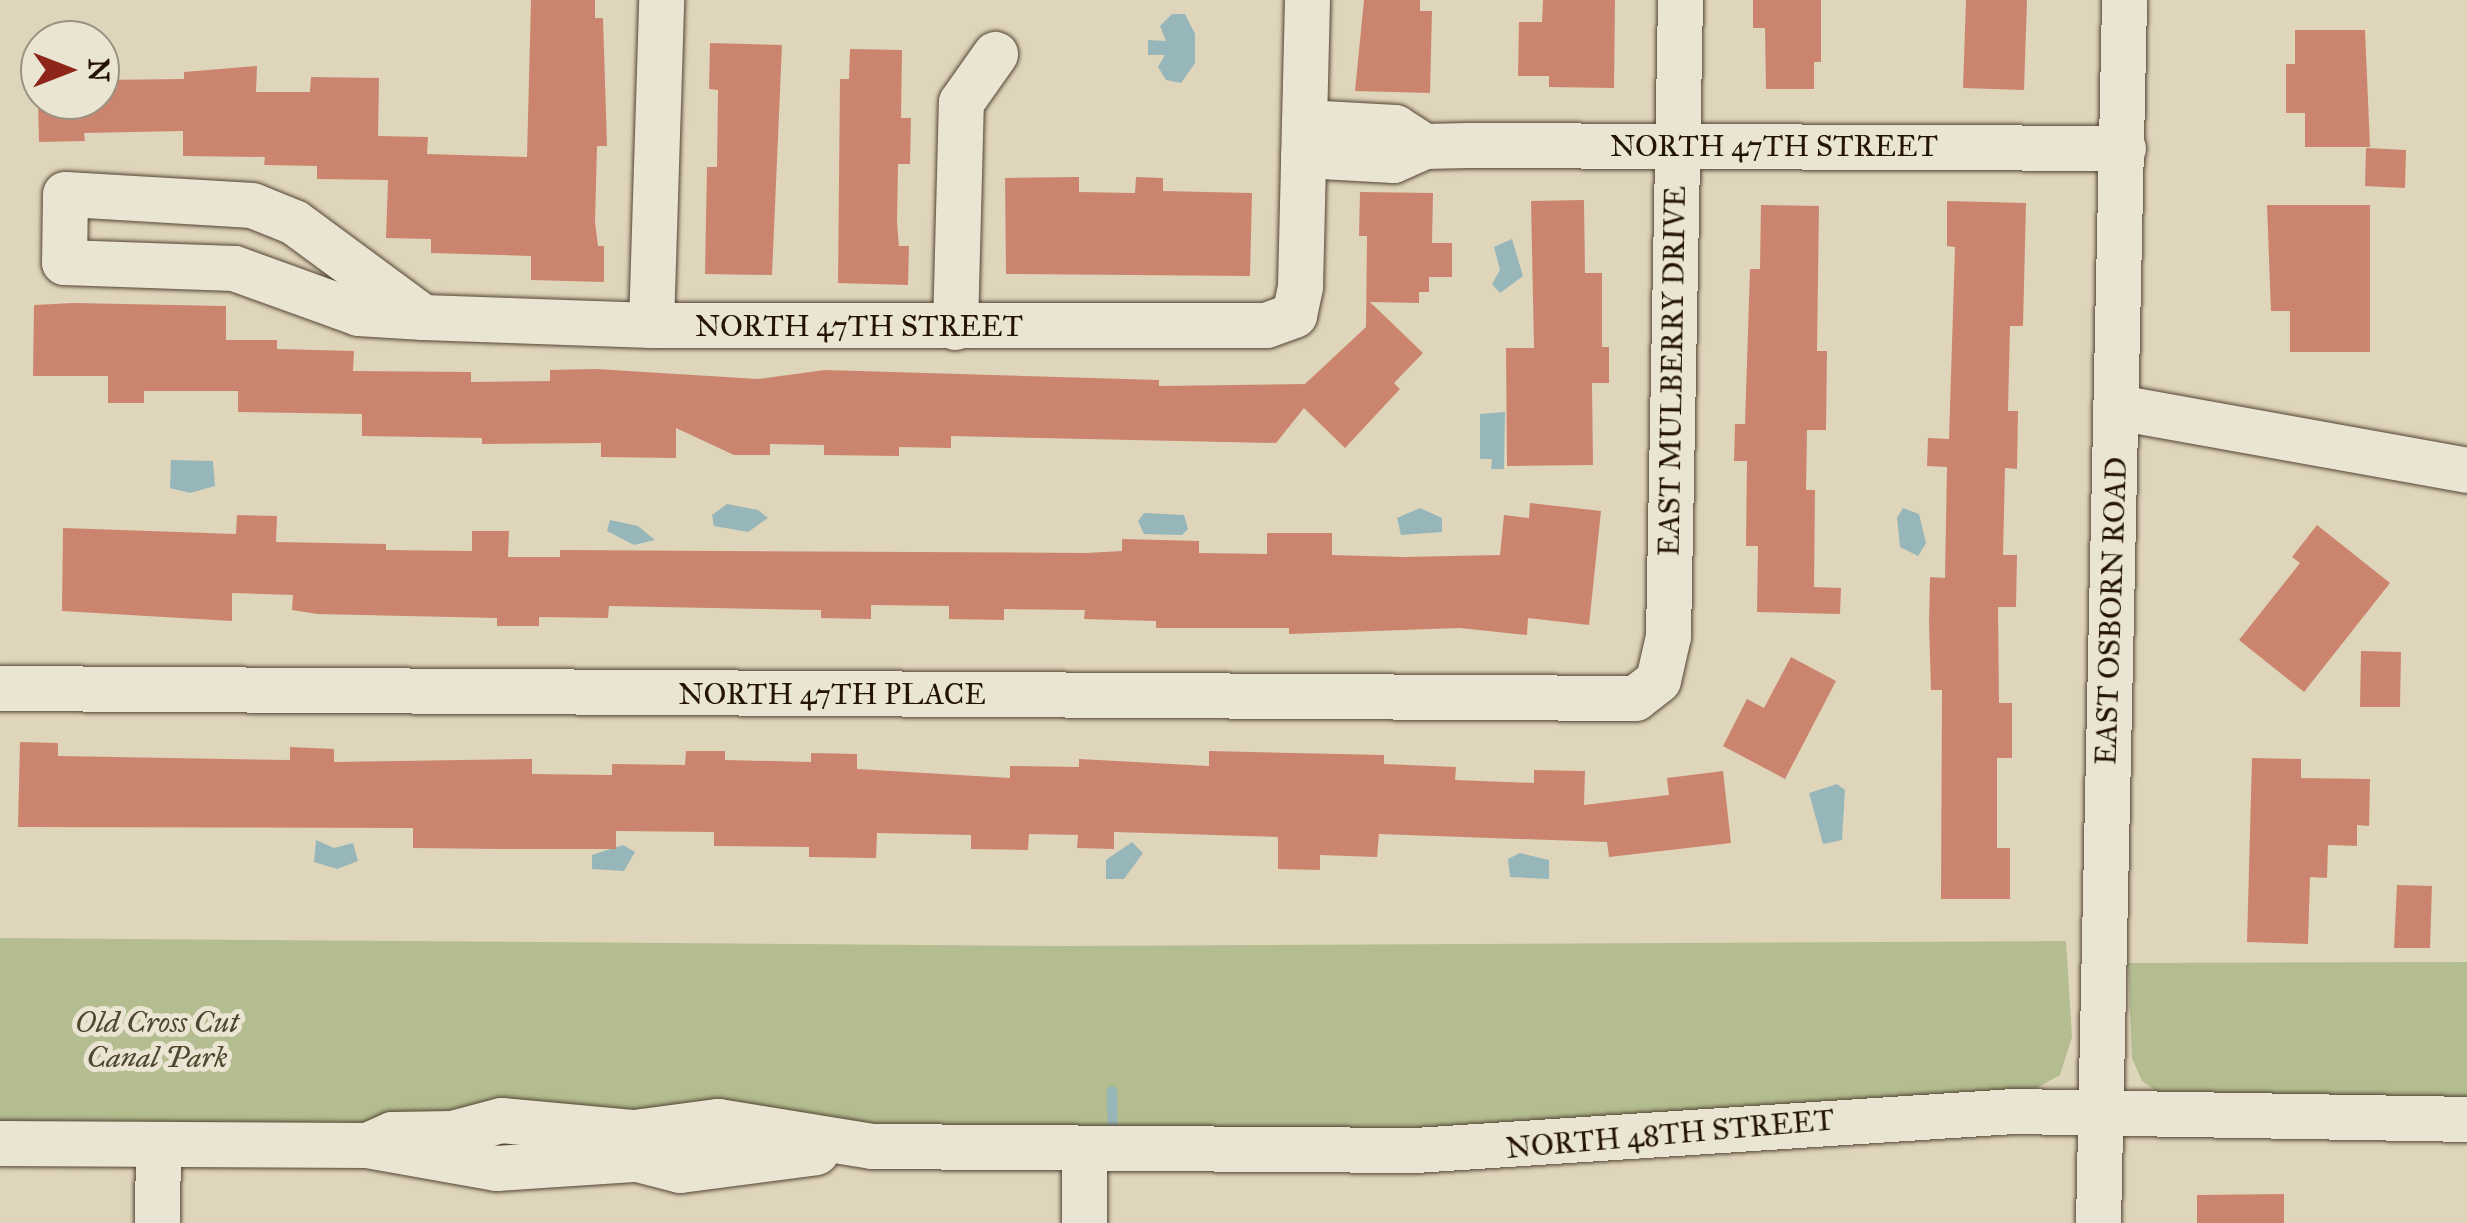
<!DOCTYPE html>
<style>
body{margin:0}
#map{position:relative;width:2467px;height:1223px;overflow:hidden;background:#dfd5bb;font-family:"IM FELL Great Primer",serif}
div>[style]{position:absolute}
[style*='--x']{left:calc(var(--x)*1px);top:calc(var(--y)*1px);width:calc(var(--w)*1px);rotate:calc(var(--a)*1deg)}
.green>*{inset:0;background:#b3bd8f}
.water>*{inset:0;background:#97b6ba}
.stream>*{height:10px;margin:-5px;padding:0 5px;transform-origin:5px;border-radius:5px;background:#97b6ba}
.building>*{inset:0;background:#cb856f}
.roads{filter:drop-shadow(0 0 2px #544433) drop-shadow(0 0 2px #544433)}
.minor>*{height:45px;margin:-22.5px;padding:0 22.5px;transform-origin:22.5px;border-radius:22.5px;background:#eae4d3}
span{translate:-50% -50%;white-space:nowrap;text-align:center;line-height:1.15;-webkit-text-stroke:10px #eae4d3;paint-order:stroke}
.street-label{font-size:30px;color:#251406}
.park-label{font-size:30px;color:#50472f;font-style:italic}
.north{position:absolute;left:20px;top:20px;width:100px;height:100px;box-sizing:border-box;background:#eae4d3;border:2px solid #9b9181;border-radius:50%;rotate:90deg;font-size:28px;font-weight:700;line-height:40px;text-align:center;color:#251406}
.north::after{content:'';display:block;margin:auto;width:35px;height:45px;background:#8f2418;clip-path:polygon(50% 0,100% 100%,50% 72%,0 100%)}
</style>
<div id="map">
<div class="green">
<div style="clip-path:polygon(0 938px,1065px 946px,2066px 941px,2072px 1037px,2060px 1075px,2035px 1089px,1543px 1129px,453px 1127px,0 1137px)"></div>
<div style="clip-path:polygon(2467px 962px,2467px 1099px,2161px 1094px,2142px 1081px,2132px 1058px,2128px 963px)"></div>
</div>
<div class="water">
<div style="clip-path:polygon(1172px 14px,1185px 14px,1195px 34px,1195px 63px,1181px 83px,1166px 80px,1158px 67px,1165px 55px,1148px 55px,1148px 40px,1166px 41px,1160px 26px)"></div>
<div style="clip-path:polygon(1512px 239px,1523px 276px,1500px 293px,1492px 284px,1500px 270px,1494px 247px)"></div>
<div style="clip-path:polygon(1505px 412px,1504px 469px,1491px 469px,1492px 459px,1480px 459px,1480px 414px)"></div>
<div style="clip-path:polygon(171px 460px,213px 461px,215px 486px,190px 493px,170px 488px)"></div>
<div style="clip-path:polygon(727px 504px,758px 510px,768px 518px,748px 532px,714px 526px,712px 515px)"></div>
<div style="clip-path:polygon(1420px 508px,1442px 518px,1442px 532px,1401px 535px,1397px 518px)"></div>
<div style="clip-path:polygon(1903px 508px,1919px 514px,1926px 543px,1918px 556px,1900px 547px,1897px 518px)"></div>
<div style="clip-path:polygon(1144px 513px,1184px 515px,1188px 529px,1182px 535px,1144px 534px,1138px 521px)"></div>
<div style="clip-path:polygon(610px 520px,638px 526px,655px 540px,634px 545px,607px 531px)"></div>
<div style="clip-path:polygon(1837px 784px,1845px 790px,1842px 840px,1823px 844px,1809px 793px)"></div>
<div style="clip-path:polygon(316px 840px,334px 848px,353px 843px,358px 861px,337px 869px,314px 862px)"></div>
<div style="clip-path:polygon(1132px 842px,1143px 853px,1124px 879px,1106px 879px,1106px 860px)"></div>
<div style="clip-path:polygon(623px 845px,635px 852px,624px 871px,592px 869px,592px 855px)"></div>
<div style="clip-path:polygon(1520px 853px,1549px 860px,1549px 879px,1510px 877px,1508px 859px)"></div>
</div>
<div class="stream">
<div style="--x:1112;--y:1091;--w:48;--a:88.8"></div>
</div>
<div class="building">
<div style="clip-path:polygon(531px 0,595px 0,595px 18px,603px 18px,607px 146px,597px 146px,595px 222px,598px 246px,604px 246px,604px 282px,531px 280px,531px 256px,431px 253px,431px 239px,386px 238px,388px 180px,317px 179px,317px 166px,264px 165px,265px 157px,183px 156px,183px 131px,84px 133px,85px 141px,39px 142px,38px 100px,100px 100px,100px 80px,184px 79px,184px 72px,257px 66px,256px 92px,310px 92px,311px 77px,379px 78px,378px 136px,428px 137px,427px 154px,527px 157px)"></div>
<div style="clip-path:polygon(1364px 0,1420px 0,1420px 11px,1432px 11px,1430px 93px,1355px 91px)"></div>
<div style="clip-path:polygon(1543px 0,1615px 0,1614px 88px,1549px 87px,1549px 76px,1518px 76px,1519px 22px,1542px 22px)"></div>
<div style="clip-path:polygon(1753px 0,1821px 0,1821px 62px,1814px 62px,1814px 89px,1766px 89px,1765px 28px,1753px 28px)"></div>
<div style="clip-path:polygon(1966px 0,2027px 0,2024px 90px,1963px 88px)"></div>
<div style="clip-path:polygon(2295px 30px,2365px 30px,2370px 147px,2305px 147px,2305px 113px,2286px 113px,2286px 64px,2295px 64px)"></div>
<div style="clip-path:polygon(710px 43px,782px 45px,772px 275px,705px 274px,707px 167px,717px 167px,718px 90px,709px 89px)"></div>
<div style="clip-path:polygon(850px 49px,902px 50px,901px 118px,911px 118px,910px 164px,898px 164px,897px 222px,899px 246px,909px 246px,908px 285px,838px 283px,840px 79px,849px 79px)"></div>
<div style="clip-path:polygon(2366px 148px,2406px 150px,2405px 188px,2365px 186px)"></div>
<div style="clip-path:polygon(1079px 177px,1079px 192px,1135px 193px,1136px 177px,1163px 178px,1163px 191px,1252px 193px,1250px 276px,1006px 274px,1005px 178px)"></div>
<div style="clip-path:polygon(1360px 192px,1433px 193px,1432px 243px,1452px 243px,1452px 277px,1429px 277px,1429px 292px,1419px 292px,1419px 303px,1370px 302px,1423px 353px,1394px 383px,1400px 389px,1345px 448px,1304px 408px,1276px 443px,951px 436px,951px 448px,899px 447px,899px 456px,824px 455px,824px 445px,770px 444px,770px 455px,734px 455px,676px 428px,676px 458px,601px 457px,601px 443px,482px 444px,482px 438px,362px 436px,362px 414px,238px 412px,238px 391px,144px 391px,144px 403px,108px 403px,108px 376px,33px 376px,34px 305px,73px 303px,226px 306px,226px 340px,277px 340px,277px 349px,354px 351px,353px 371px,471px 372px,471px 382px,550px 381px,550px 370px,596px 369px,758px 379px,825px 370px,1159px 380px,1159px 386px,1305px 384px,1366px 327px,1367px 236px,1359px 236px)"></div>
<div style="clip-path:polygon(1584px 200px,1585px 273px,1602px 273px,1602px 347px,1609px 347px,1609px 383px,1592px 383px,1593px 465px,1507px 466px,1506px 348px,1534px 348px,1531px 201px)"></div>
<div style="clip-path:polygon(1947px 201px,2026px 203px,2023px 326px,2010px 326px,2008px 411px,2018px 411px,2017px 469px,2005px 468px,2003px 555px,2017px 555px,2016px 607px,1998px 607px,1999px 703px,2012px 703px,2012px 758px,1997px 758px,1997px 848px,2010px 848px,2010px 899px,1941px 899px,1942px 690px,1931px 690px,1929px 624px,1930px 577px,1945px 578px,1947px 467px,1927px 466px,1928px 438px,1949px 439px,1955px 247px,1947px 246px)"></div>
<div style="clip-path:polygon(1761px 205px,1819px 206px,1817px 351px,1827px 351px,1826px 430px,1807px 430px,1806px 490px,1815px 490px,1814px 587px,1841px 588px,1840px 614px,1757px 612px,1758px 546px,1746px 546px,1747px 461px,1734px 461px,1735px 424px,1745px 424px,1750px 269px,1760px 269px)"></div>
<div style="clip-path:polygon(2267px 205px,2370px 205px,2370px 352px,2290px 352px,2290px 311px,2271px 311px)"></div>
<div style="clip-path:polygon(1530px 503px,1601px 511px,1589px 625px,1528px 618px,1527px 635px,1460px 628px,1289px 634px,1289px 628px,1156px 628px,1156px 621px,1084px 619px,1085px 610px,1004px 609px,1004px 620px,949px 619px,949px 606px,871px 605px,871px 619px,821px 618px,821px 610px,609px 606px,608px 618px,539px 617px,539px 626px,497px 626px,497px 618px,317px 614px,292px 610px,293px 595px,232px 593px,232px 621px,62px 611px,63px 528px,236px 534px,237px 515px,277px 516px,276px 542px,386px 544px,386px 550px,472px 551px,472px 531px,509px 531px,508px 557px,560px 557px,560px 550px,1086px 553px,1122px 551px,1122px 539px,1199px 541px,1199px 553px,1267px 554px,1267px 533px,1332px 533px,1332px 555px,1402px 557px,1500px 555px,1504px 515px,1529px 518px)"></div>
<div style="clip-path:polygon(2317px 525px,2390px 583px,2304px 692px,2239px 640px,2300px 563px,2292px 557px)"></div>
<div style="clip-path:polygon(2361px 651px,2401px 652px,2400px 707px,2360px 707px)"></div>
<div style="clip-path:polygon(1791px 657px,1836px 681px,1785px 779px,1723px 746px,1747px 699px,1764px 708px)"></div>
<div style="clip-path:polygon(20px 742px,58px 743px,58px 756px,290px 760px,290px 747px,334px 749px,334px 762px,532px 759px,532px 774px,612px 775px,612px 764px,685px 765px,686px 751px,725px 751px,725px 760px,811px 762px,811px 753px,857px 754px,857px 769px,1010px 778px,1010px 766px,1079px 767px,1079px 759px,1209px 766px,1209px 751px,1384px 755px,1384px 764px,1456px 767px,1455px 780px,1534px 783px,1534px 770px,1585px 771px,1584px 805px,1669px 795px,1667px 778px,1723px 771px,1731px 843px,1609px 857px,1607px 842px,1379px 834px,1377px 857px,1320px 855px,1320px 870px,1278px 869px,1278px 837px,1183px 834px,1114px 832px,1114px 849px,1077px 848px,1078px 835px,1029px 834px,1028px 850px,971px 849px,971px 835px,877px 833px,876px 858px,809px 857px,809px 847px,714px 846px,714px 832px,616px 831px,616px 849px,504px 849px,413px 848px,413px 828px,18px 827px)"></div>
<div style="clip-path:polygon(2252px 758px,2301px 759px,2301px 778px,2370px 779px,2369px 826px,2357px 825px,2357px 846px,2328px 845px,2327px 878px,2310px 877px,2308px 944px,2247px 942px)"></div>
<div style="clip-path:polygon(2397px 885px,2432px 886px,2430px 948px,2394px 948px)"></div>
<div style="clip-path:polygon(2284px 1194px,2284px 1223px,2197px 1223px,2197px 1195px)"></div>
</div>
<div class="roads">
<div class="minor">
<div style="--x:1304;--y:122;--w:91;--a:3.1"></div>
<div style="--x:1395;--y:127;--w:35;--a:33"></div>
<div style="--x:1303;--y:155;--w:90;--a:3.2"></div>
<div style="--x:1393;--y:160;--w:34;--a:-24"></div>
<div style="--x:1424;--y:146;--w:44;--a:-1.3"></div>
<div style="--x:1468;--y:145;--w:655;--a:0.26"></div>
<div style="--x:423;--y:317;--w:160;--a:-143.6"></div>
<div style="--x:294;--y:222;--w:45;--a:-158"></div>
<div style="--x:252;--y:205;--w:187;--a:-176.6"></div>
<div style="--x:65;--y:194;--w:68;--a:90.8"></div>
<div style="--x:64;--y:262;--w:170;--a:2"></div>
<div style="--x:234;--y:268;--w:132;--a:19.9"></div>
<div style="--x:358;--y:313;--w:65;--a:3.5"></div>
<div style="--x:423;--y:317;--w:228;--a:2"></div>
<div style="--x:651;--y:325;--w:615;--a:0"></div>
<div style="--x:1266;--y:325;--w:30;--a:-20"></div>
<div style="--x:1294;--y:315;--w:30;--a:-78"></div>
<div style="--x:1300;--y:286;--w:286;--a:-88.6"></div>
<div style="--x:651;--y:325;--w:325;--a:-88.2"></div>
<div style="--x:955;--y:327;--w:225;--a:-88.5"></div>
<div style="--x:961;--y:102;--w:59;--a:-54.7"></div>
<div style="--x:2117;--y:407;--w:356;--a:10.2"></div>
<div style="--x:0;--y:688;--w:1635;--a:0.35"></div>
<div style="--x:1635;--y:698;--w:29;--a:-38"></div>
<div style="--x:1658;--y:680;--w:45;--a:-77.2"></div>
<div style="--x:1668;--y:636;--w:636;--a:-88.92"></div>
<div style="--x:0;--y:1143;--w:367;--a:0.3"></div>
<div style="--x:367;--y:1145;--w:131;--a:10.1"></div>
<div style="--x:496;--y:1168;--w:141;--a:-3.7"></div>
<div style="--x:637;--y:1159;--w:44;--a:14.3"></div>
<div style="--x:680;--y:1170;--w:137;--a:-7.5"></div>
<div style="--x:367;--y:1145;--w:27;--a:-24"></div>
<div style="--x:392;--y:1134;--w:60;--a:-1"></div>
<div style="--x:452;--y:1133;--w:51;--a:-14.9"></div>
<div style="--x:501;--y:1120;--w:134;--a:5.2"></div>
<div style="--x:634;--y:1132;--w:85;--a:-7.5"></div>
<div style="--x:718;--y:1121;--w:156;--a:9.2"></div>
<div style="--x:872;--y:1146;--w:543;--a:0.42"></div>
<div style="--x:1415;--y:1150;--w:599;--a:-3.73"></div>
<div style="--x:2013;--y:1111;--w:454;--a:1"></div>
<div style="--x:157;--y:1223;--w:79;--a:-89.3"></div>
<div style="--x:1084;--y:1223;--w:74;--a:-90"></div>
<div style="--x:2098;--y:1223;--w:1223;--a:-88.78"></div>
</div>
</div>
<div class="street-label">
<span style="left:1774px;top:146px">NORTH 47TH STREET</span>
<span style="left:859px;top:326px">NORTH 47TH STREET</span>
<span style="left:1672px;top:371px;rotate:-89deg">EAST MULBERRY DRIVE</span>
<span style="left:2111px;top:611px;rotate:-88deg">EAST OSBORN ROAD</span>
<span style="left:832px;top:694px">NORTH 47TH PLACE</span>
<span style="left:1670px;top:1134px;rotate:-5deg">NORTH 48TH STREET</span>
</div>
<div class="park-label">
<span style="left:157px;top:1039px">Old Cross Cut<br>Canal Park</span>
</div>
<div class="north">N</div>
</div>
